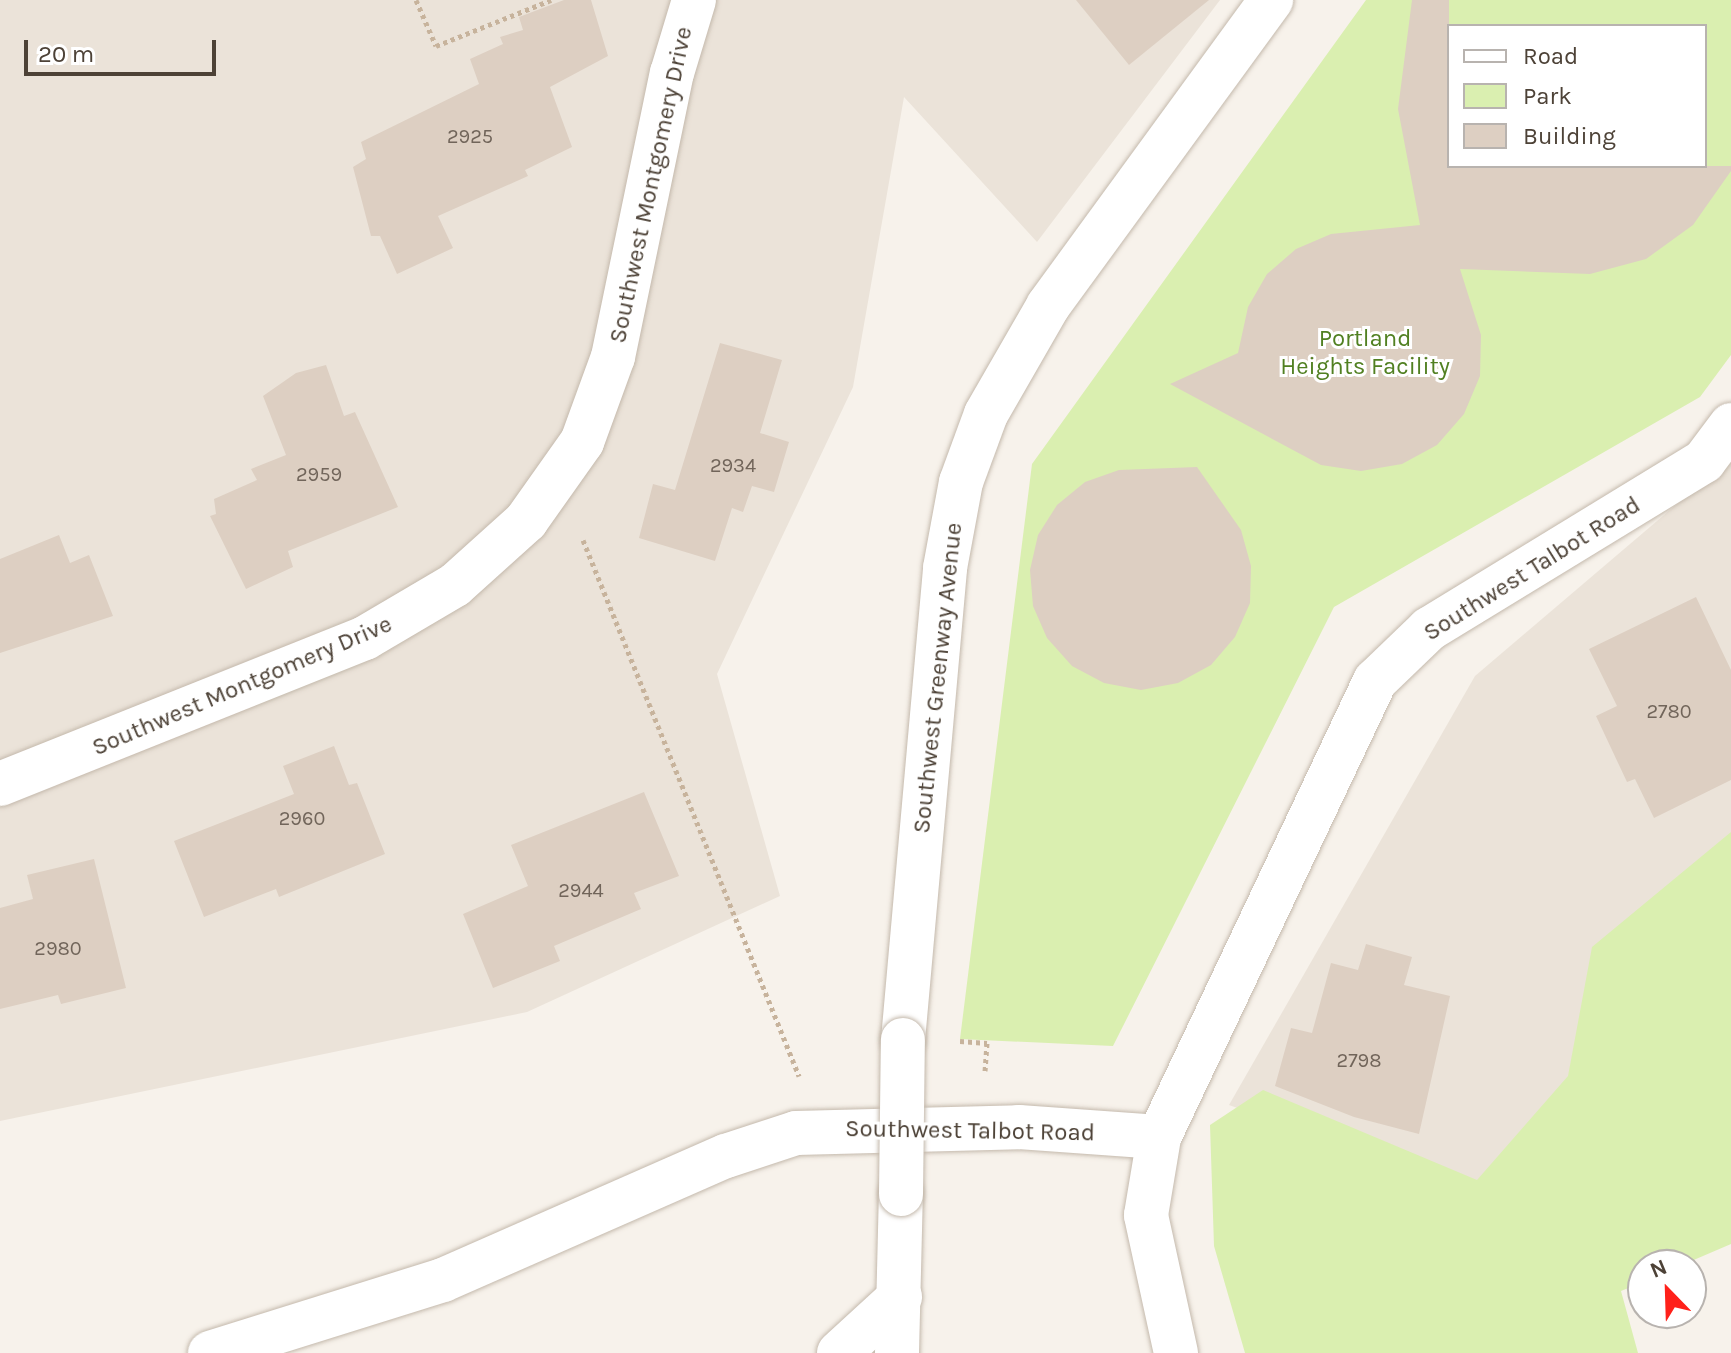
<!DOCTYPE html>
<style>
body{margin:0}
#map{position:relative;width:1731px;height:1353px;overflow:hidden;background:#f7f2eb;font-family:Karla,sans-serif}
div>[style]{position:absolute}
[style*='--x']{left:calc(var(--x)*1px);top:calc(var(--y)*1px);width:calc(var(--w)*1px);rotate:calc(var(--a)*1deg)}
.residential>*{inset:0;background:#ebe3d9}
.green>*{inset:0;background:#daefb0}
.building>*{inset:0;background:#ddcfc2}
.path>*{height:5px;margin-top:-2.5px;transform-origin:0;background:repeating-linear-gradient(90deg,#c7b39c 0 4px,transparent 0 8px)}
.roads{filter:drop-shadow(0 0 2px #c4b9ac) drop-shadow(0 0 2px #c4b9ac)}
.minor>*{height:44px;margin:-22px;padding:0 22px;transform-origin:22px;border-radius:22px;background:#fff}
.bridges{filter:drop-shadow(0 0 2px #c4b9ac) drop-shadow(0 0 2px #c4b9ac)}
.minor-bridge>*{height:44px;margin:-22px;padding:0 22px;transform-origin:22px;border-radius:22px;background:#fff}
span{translate:-50% -50%;white-space:nowrap;text-align:center;line-height:1.15;-webkit-text-stroke:6px #fff;paint-order:stroke}
.number-label{font-size:20px;color:#71655a}
.number-label span{-webkit-text-stroke-width:0}
.street-label{font-size:24px;color:#4d4237}
.park-label{font-size:24px;color:#518022}
.legend{position:absolute;left:1447px;top:24px;width:260px;height:144px;box-sizing:border-box;background:#fff;border:2px solid #b8b3af;margin:0;padding:10px 14px;list-style:none;font-size:24px;color:#4d4237}
.legend li{display:flex;align-items:center;gap:16px;height:40px}
.legend b{width:40px;border:2px solid #b8b3af}
.north{position:absolute;left:1627px;top:1249px;width:80px;height:80px;box-sizing:border-box;background:#fff;border:2px solid #b8b3af;border-radius:50%;rotate:337deg;font-size:22px;font-weight:700;line-height:32px;text-align:center;color:#4d4237}
.north::after{content:'';display:block;margin:auto;width:28px;height:36px;background:#ff211a;clip-path:polygon(50% 0,100% 100%,50% 72%,0 100%)}
.scale{position:absolute;left:24px;top:40px;width:192px;height:36px;box-sizing:border-box;border:4px solid #4d4237;border-top:0;padding-left:10px;font-size:24px;line-height:28px;white-space:nowrap;color:#4d4237;-webkit-text-stroke:6px #fff;paint-order:stroke}
</style>
<div id="map">
<div class="residential">
<div style="clip-path:polygon(0 0,1220px 0,1037px 242px,904px 97px,853px 387px,717px 674px,780px 896px,527px 1012px,0 1121px)"></div>
<div style="clip-path:polygon(1731px 458px,1731px 963px,1486px 1198px,1229px 1105px,1475px 676px)"></div>
</div>
<div class="green">
<div style="clip-path:polygon(evenodd,1366px 0,1731px 0,1731px 355px,1700px 397px,1334px 607px,1113px 1046px,960px 1039px,1032px 464px,1366px 0,1449px 26px,1705px 26px,1705px 166px,1449px 166px,1449px 26px)"></div>
<div style="clip-path:polygon(1731px 832px,1731px 1244px,1682px 1265px,1643px 1265px,1643px 1282px,1621px 1291px,1638px 1353px,1245px 1353px,1214px 1246px,1210px 1125px,1263px 1090px,1477px 1180px,1568px 1076px,1592px 947px)"></div>
</div>
<div class="building">
<div style="clip-path:polygon(564px 0,591px 0,608px 56px,550px 87px,572px 147px,525px 170px,528px 176px,438px 216px,453px 248px,397px 274px,380px 236px,371px 236px,353px 167px,366px 159px,361px 142px,479px 84px,470px 59px,503px 44px,500px 37px,523px 30px,519px 17px)"></div>
<div style="clip-path:polygon(1076px 0,1209px 0,1129px 65px)"></div>
<div style="clip-path:polygon(1412px 0,1449px 0,1449px 166px,1731px 166px,1731px 171px,1693px 225px,1646px 259px,1590px 274px,1460px 269px,1481px 335px,1480px 376px,1464px 414px,1437px 445px,1402px 464px,1361px 471px,1321px 465px,1170px 384px,1238px 353px,1248px 307px,1267px 274px,1296px 249px,1331px 234px,1420px 225px,1398px 109px)"></div>
<div style="clip-path:polygon(720px 343px,782px 360px,760px 433px,789px 442px,774px 492px,752px 486px,743px 512px,732px 508px,715px 561px,639px 538px,653px 484px,675px 490px)"></div>
<div style="clip-path:polygon(326px 365px,344px 416px,355px 412px,398px 507px,288px 551px,293px 567px,246px 589px,210px 516px,216px 514px,214px 499px,257px 480px,251px 469px,286px 455px,263px 396px,296px 373px)"></div>
<div style="clip-path:polygon(1197px 467px,1241px 530px,1251px 566px,1250px 603px,1235px 637px,1211px 665px,1178px 683px,1141px 690px,1104px 683px,1072px 666px,1047px 638px,1033px 606px,1030px 570px,1038px 535px,1057px 505px,1085px 482px,1119px 470px)"></div>
<div style="clip-path:polygon(59px 535px,70px 563px,89px 555px,113px 616px,0 653px,0 559px)"></div>
<div style="clip-path:polygon(1696px 597px,1731px 670px,1731px 780px,1654px 818px,1635px 779px,1627px 782px,1596px 716px,1617px 706px,1589px 649px)"></div>
<div style="clip-path:polygon(334px 746px,349px 785px,357px 783px,385px 854px,279px 897px,276px 889px,204px 917px,174px 841px,294px 794px,283px 766px)"></div>
<div style="clip-path:polygon(644px 792px,679px 876px,634px 893px,641px 909px,554px 946px,560px 961px,493px 988px,463px 914px,528px 886px,511px 845px)"></div>
<div style="clip-path:polygon(94px 859px,126px 988px,61px 1004px,58px 995px,0 1009px,0 908px,33px 899px,27px 875px)"></div>
<div style="clip-path:polygon(1366px 944px,1412px 957px,1404px 985px,1450px 996px,1419px 1134px,1354px 1117px,1275px 1086px,1291px 1028px,1312px 1033px,1331px 963px,1358px 970px)"></div>
</div>
<div class="path">
<div style="--x:416;--y:0;--w:50;--a:66.5"></div>
<div style="--x:436;--y:46;--w:124;--a:-21.8"></div>
<div style="--x:583;--y:540;--w:578;--a:68.05"></div>
<div style="--x:960;--y:1041;--w:27;--a:4"></div>
<div style="--x:987;--y:1043;--w:28;--a:94"></div>
</div>
<div class="roads">
<div class="minor">
<div style="--x:0;--y:784;--w:393;--a:-21.8"></div>
<div style="--x:365;--y:638;--w:104;--a:-30.5"></div>
<div style="--x:455;--y:585;--w:96;--a:-42"></div>
<div style="--x:526;--y:521;--w:97;--a:-54.7"></div>
<div style="--x:582;--y:442;--w:90;--a:-70"></div>
<div style="--x:613;--y:357;--w:290;--a:-78.3"></div>
<div style="--x:672;--y:73;--w:76;--a:-73.2"></div>
<div style="--x:903;--y:1040;--w:474;--a:-84.9"></div>
<div style="--x:945;--y:568;--w:87;--a:-79.5"></div>
<div style="--x:961;--y:482;--w:72;--a:-69.8"></div>
<div style="--x:986;--y:414;--w:125;--a:-60.1"></div>
<div style="--x:1048;--y:306;--w:379;--a:-53.9"></div>
<div style="--x:210;--y:1353;--w:244;--a:-17.4"></div>
<div style="--x:443;--y:1280;--w:309;--a:-23.7"></div>
<div style="--x:726;--y:1156;--w:74;--a:-18.2"></div>
<div style="--x:796;--y:1133;--w:223;--a:-1.5"></div>
<div style="--x:1019;--y:1127;--w:140;--a:4.1"></div>
<div style="--x:839;--y:1353;--w:83;--a:-42.6"></div>
<div style="--x:897;--y:1353;--w:159;--a:-88.6"></div>
<div style="--x:1176;--y:1353;--w:141;--a:-102.3"></div>
<div style="--x:1146;--y:1215;--w:79;--a:-80.5"></div>
<div style="--x:1159;--y:1137;--w:505;--a:-64.65"></div>
<div style="--x:1375;--y:681;--w:75;--a:-43.9"></div>
<div style="--x:1429;--y:629;--w:322;--a:-31.4"></div>
<div style="--x:1704;--y:461;--w:45;--a:-53.1"></div>
</div>
</div>
<div class="bridges">
<div class="minor-bridge">
<div style="--x:901;--y:1194;--w:154;--a:-89.3"></div>
</div>
</div>
<div class="number-label">
<span style="left:470px;top:136px">2925</span>
<span style="left:733px;top:465px">2934</span>
<span style="left:319px;top:474px">2959</span>
<span style="left:1669px;top:711px">2780</span>
<span style="left:302px;top:818px">2960</span>
<span style="left:581px;top:890px">2944</span>
<span style="left:58px;top:948px">2980</span>
<span style="left:1359px;top:1060px">2798</span>
</div>
<div class="street-label">
<span style="left:651px;top:185px;rotate:-78deg">Southwest Montgomery Drive</span>
<span style="left:1532px;top:569px;rotate:-32deg">Southwest Talbot Road</span>
<span style="left:938px;top:678px;rotate:-84deg">Southwest Greenway Avenue</span>
<span style="left:242px;top:686px;rotate:-23deg">Southwest Montgomery Drive</span>
<span style="left:970px;top:1131px;rotate:1deg">Southwest Talbot Road</span>
</div>
<div class="park-label">
<span style="left:1365px;top:353px">Portland<br>Heights Facility</span>
</div>
<ul class="legend">
<li><b style="height:10px;background:#fff"></b>Road</li>
<li><b style="height:22px;background:#daefb0"></b>Park</li>
<li><b style="height:22px;background:#ddcfc2"></b>Building</li>
</ul>
<div class="north">N</div>
<div class="scale">20 m</div>
</div>
